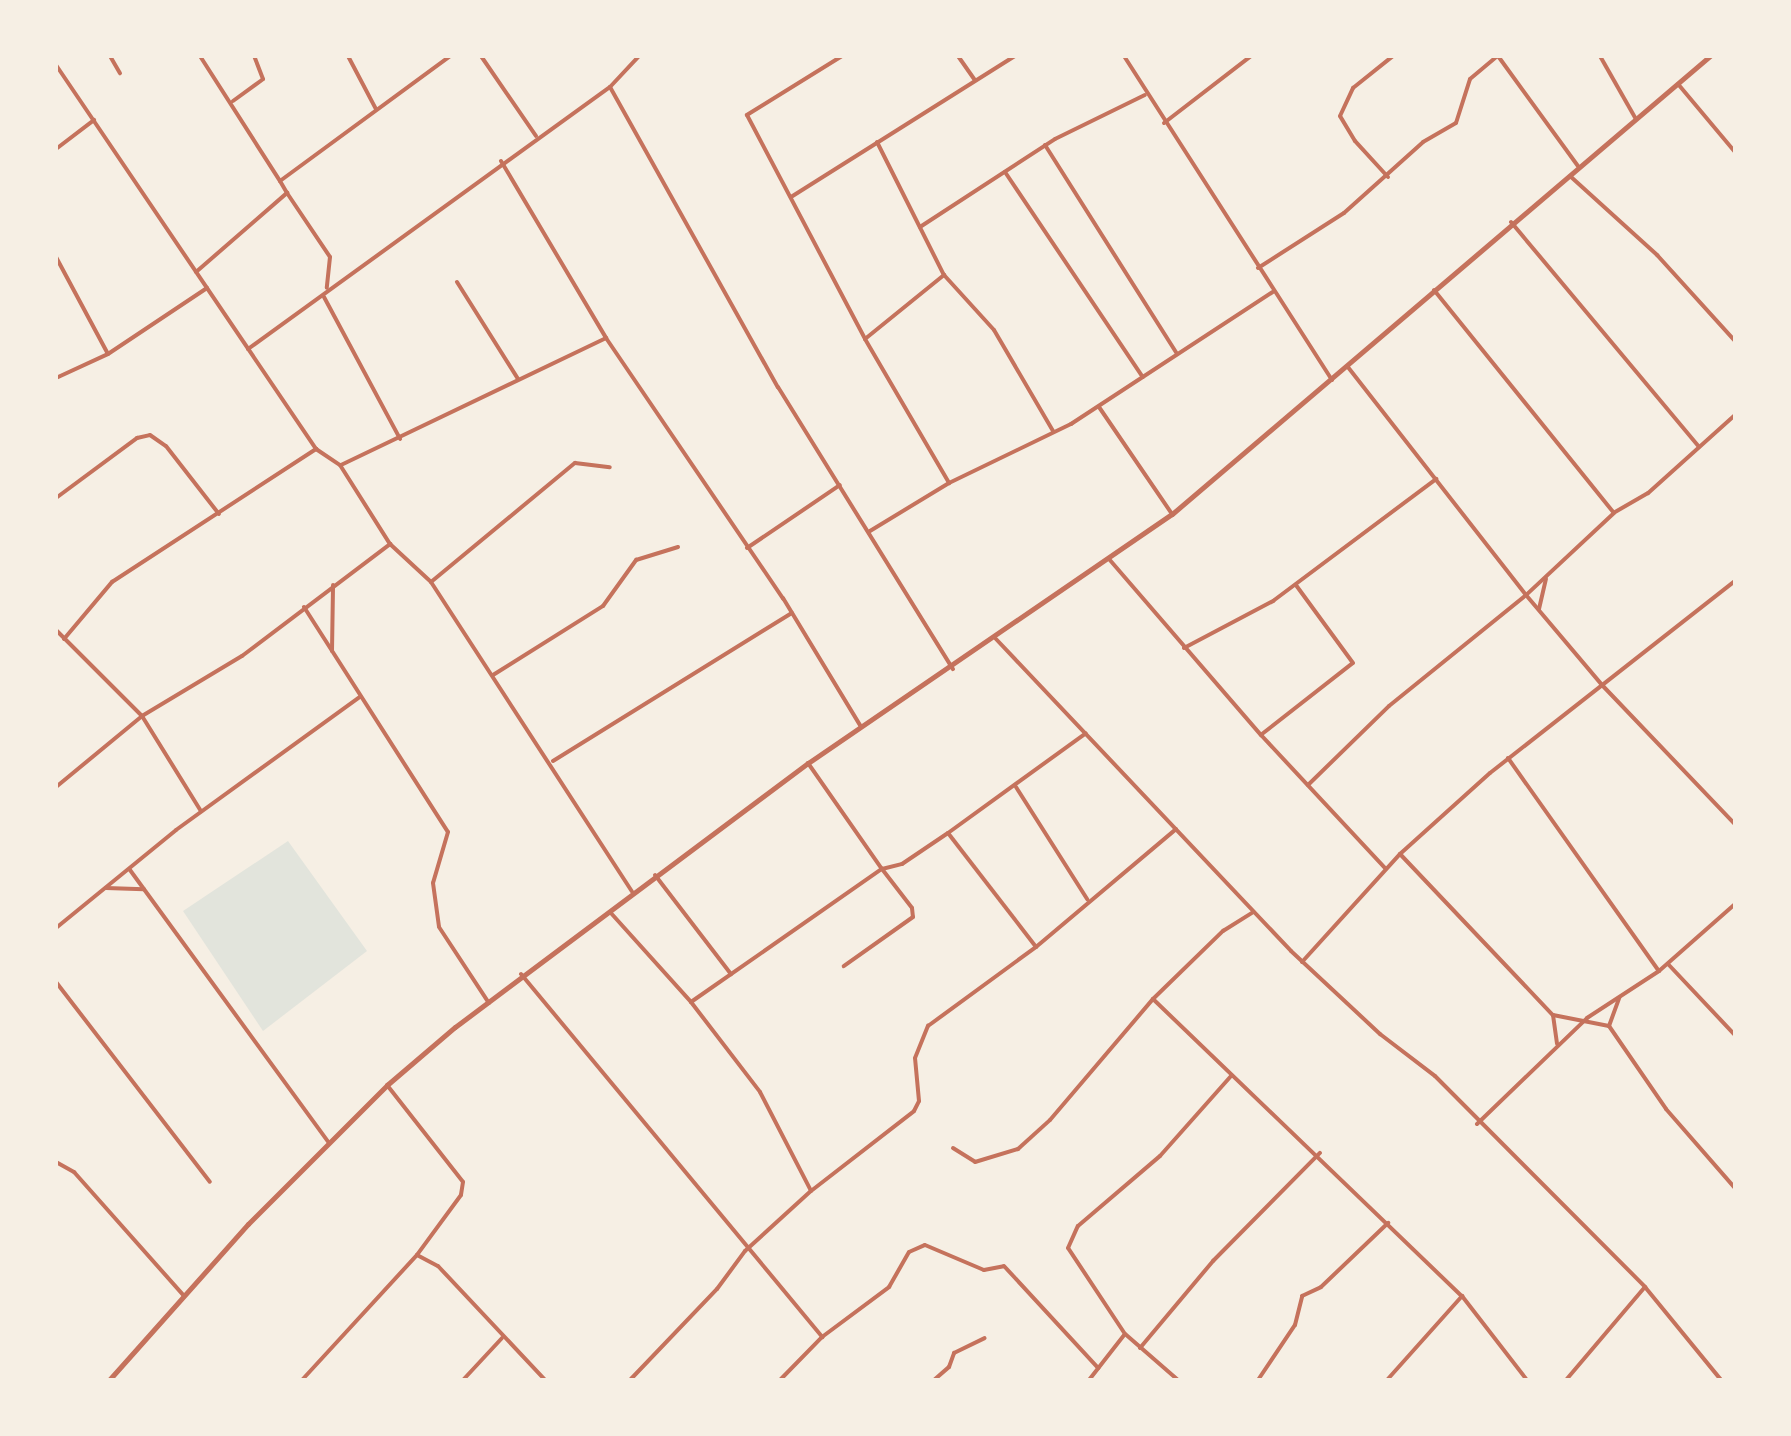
<!DOCTYPE html>
<style>
body{margin:0}
#map{position:relative;width:1791px;height:1436px;overflow:hidden;background:#f6efe4;font-family:"Times New Roman",serif}
div>[style]{position:absolute}
[style*='--x']{left:calc(var(--x)*1px);top:calc(var(--y)*1px);width:calc(var(--w)*1px);rotate:calc(var(--a)*1deg)}
.green>*{inset:0;background:#e2e4dc}
.minor>*{height:4px;margin:-2px;padding:0 2px;transform-origin:2px;border-radius:2px;background:#c5725c}
.tertiary>*{height:5px;margin:-2.5px;padding:0 2.5px;transform-origin:2.5px;border-radius:2.5px;background:#c5725c}
span{translate:-50% -50%;white-space:nowrap;text-align:center;line-height:1.15;-webkit-text-stroke:7px #f6efe4;paint-order:stroke}
.frame{position:absolute;inset:0;border:58px solid #f6efe4;pointer-events:none}
</style>
<div id="map">
<div class="green">
<div style="clip-path:polygon(288px 841px,367px 951px,263px 1031px,183px 911px)"></div>
</div>
<div class="minor">
<div style="--x:110;--y:56;--w:20;--a:60"></div>
<div style="--x:200;--y:56;--w:148;--a:57.4"></div>
<div style="--x:348;--y:56;--w:60;--a:62.2"></div>
<div style="--x:481;--y:56;--w:97;--a:55.5"></div>
<div style="--x:842;--y:56;--w:112;--a:148.2"></div>
<div style="--x:747;--y:115;--w:253;--a:62.2"></div>
<div style="--x:865;--y:339;--w:167;--a:59.7"></div>
<div style="--x:958;--y:56;--w:29;--a:55"></div>
<div style="--x:1124;--y:56;--w:385;--a:57.3"></div>
<div style="--x:1498;--y:56;--w:136;--a:54"></div>
<div style="--x:1600;--y:56;--w:73;--a:60.3"></div>
<div style="--x:56;--y:65;--w:464;--a:55.9"></div>
<div style="--x:316;--y:449;--w:29;--a:34"></div>
<div style="--x:340;--y:465;--w:93;--a:57.7"></div>
<div style="--x:390;--y:544;--w:56;--a:42.8"></div>
<div style="--x:431;--y:582;--w:369;--a:57"></div>
<div style="--x:1678;--y:84;--w:89;--a:50"></div>
<div style="--x:610;--y:87;--w:344;--a:60.8"></div>
<div style="--x:778;--y:387;--w:332;--a:58.2"></div>
<div style="--x:233;--y:101;--w:37;--a:-36"></div>
<div style="--x:263;--y:79;--w:25;--a:-111"></div>
<div style="--x:1164;--y:123;--w:110;--a:-37.6"></div>
<div style="--x:877;--y:142;--w:149;--a:63.3"></div>
<div style="--x:944;--y:275;--w:74;--a:47.7"></div>
<div style="--x:994;--y:330;--w:117;--a:59.7"></div>
<div style="--x:1045;--y:145;--w:247;--a:57.7"></div>
<div style="--x:56;--y:149;--w:48;--a:-37.3"></div>
<div style="--x:501;--y:161;--w:206;--a:59.3"></div>
<div style="--x:606;--y:338;--w:315;--a:55.8"></div>
<div style="--x:783;--y:598;--w:151;--a:58.8"></div>
<div style="--x:1005;--y:172;--w:247;--a:56.1"></div>
<div style="--x:1570;--y:176;--w:118;--a:42.2"></div>
<div style="--x:1657;--y:255;--w:116;--a:47.8"></div>
<div style="--x:1388;--y:177;--w:49;--a:-132.5"></div>
<div style="--x:1355;--y:141;--w:29;--a:-121"></div>
<div style="--x:1340;--y:116;--w:31;--a:-65"></div>
<div style="--x:1353;--y:88;--w:51;--a:-38.7"></div>
<div style="--x:287;--y:193;--w:77;--a:56.1"></div>
<div style="--x:330;--y:257;--w:31;--a:96"></div>
<div style="--x:791;--y:197;--w:265;--a:-32.2"></div>
<div style="--x:1511;--y:222;--w:293;--a:50.1"></div>
<div style="--x:920;--y:227;--w:161;--a:-33.1"></div>
<div style="--x:1055;--y:139;--w:100;--a:-26.1"></div>
<div style="--x:56;--y:257;--w:110;--a:61.8"></div>
<div style="--x:1258;--y:268;--w:102;--a:-32.6"></div>
<div style="--x:1344;--y:213;--w:106;--a:-41.9"></div>
<div style="--x:1423;--y:142;--w:38;--a:-30"></div>
<div style="--x:1456;--y:123;--w:46;--a:-72.3"></div>
<div style="--x:1470;--y:79;--w:35;--a:-40"></div>
<div style="--x:196;--y:272;--w:121;--a:-41"></div>
<div style="--x:287;--y:193;--w:14;--a:-120"></div>
<div style="--x:280;--y:181;--w:211;--a:-36.3"></div>
<div style="--x:457;--y:282;--w:115;--a:57.8"></div>
<div style="--x:1434;--y:290;--w:285;--a:51.1"></div>
<div style="--x:324;--y:297;--w:161;--a:61.8"></div>
<div style="--x:865;--y:339;--w:102;--a:-39"></div>
<div style="--x:248;--y:349;--w:447;--a:-35.9"></div>
<div style="--x:610;--y:87;--w:42;--a:-46.9"></div>
<div style="--x:56;--y:378;--w:57;--a:-24.8"></div>
<div style="--x:108;--y:354;--w:119;--a:-33.7"></div>
<div style="--x:1099;--y:407;--w:130;--a:55.7"></div>
<div style="--x:1735;--y:415;--w:117;--a:138.1"></div>
<div style="--x:1648;--y:493;--w:39;--a:150"></div>
<div style="--x:1614;--y:513;--w:120;--a:137"></div>
<div style="--x:1526;--y:595;--w:118;--a:49.8"></div>
<div style="--x:1602;--y:685;--w:192;--a:46.3"></div>
<div style="--x:341;--y:465;--w:294;--a:-25.6"></div>
<div style="--x:56;--y:498;--w:101;--a:-36.5"></div>
<div style="--x:137;--y:438;--w:13;--a:-13"></div>
<div style="--x:150;--y:435;--w:19;--a:35"></div>
<div style="--x:166;--y:446;--w:86;--a:52.1"></div>
<div style="--x:870;--y:531;--w:92;--a:-31.3"></div>
<div style="--x:949;--y:483;--w:136;--a:-25.8"></div>
<div style="--x:1071;--y:424;--w:241;--a:-33.2"></div>
<div style="--x:747;--y:548;--w:112;--a:-34.1"></div>
<div style="--x:1109;--y:559;--w:233;--a:49.2"></div>
<div style="--x:1261;--y:735;--w:183;--a:47"></div>
<div style="--x:431;--y:582;--w:187;--a:-39.6"></div>
<div style="--x:575;--y:463;--w:35;--a:7"></div>
<div style="--x:304;--y:607;--w:267;--a:57.4"></div>
<div style="--x:448;--y:832;--w:53;--a:106.4"></div>
<div style="--x:433;--y:883;--w:44;--a:82.2"></div>
<div style="--x:439;--y:927;--w:91;--a:56.7"></div>
<div style="--x:1539;--y:609;--w:31;--a:-77"></div>
<div style="--x:56;--y:630;--w:122;--a:45"></div>
<div style="--x:142;--y:716;--w:112;--a:58.2"></div>
<div style="--x:64;--y:639;--w:75;--a:-49.9"></div>
<div style="--x:112;--y:582;--w:244;--a:-33.1"></div>
<div style="--x:996;--y:639;--w:429;--a:46.6"></div>
<div style="--x:1291;--y:951;--w:122;--a:43"></div>
<div style="--x:1380;--y:1034;--w:69;--a:37.4"></div>
<div style="--x:1435;--y:1076;--w:298;--a:45.1"></div>
<div style="--x:1645;--y:1287;--w:120;--a:50.7"></div>
<div style="--x:1184;--y:648;--w:101;--a:-27.8"></div>
<div style="--x:1273;--y:601;--w:204;--a:-36.8"></div>
<div style="--x:332;--y:651;--w:66;--a:-89.1"></div>
<div style="--x:493;--y:675;--w:130;--a:-32.1"></div>
<div style="--x:603;--y:606;--w:57;--a:-54.3"></div>
<div style="--x:636;--y:560;--w:44;--a:-17.2"></div>
<div style="--x:1262;--y:734;--w:115;--a:-38"></div>
<div style="--x:1353;--y:663;--w:97;--a:-126.2"></div>
<div style="--x:1508;--y:758;--w:261;--a:54.7"></div>
<div style="--x:553;--y:761;--w:281;--a:-31.8"></div>
<div style="--x:808;--y:763;--w:129;--a:55.1"></div>
<div style="--x:882;--y:869;--w:21;--a:-14"></div>
<div style="--x:902;--y:864;--w:55;--a:-34"></div>
<div style="--x:948;--y:833;--w:170;--a:-35.9"></div>
<div style="--x:1308;--y:785;--w:113;--a:-44.3"></div>
<div style="--x:1389;--y:706;--w:176;--a:-39"></div>
<div style="--x:1526;--y:595;--w:289;--a:-128"></div>
<div style="--x:56;--y:787;--w:112;--a:-39.5"></div>
<div style="--x:142;--y:716;--w:117;--a:-31"></div>
<div style="--x:242;--y:656;--w:186;--a:-37.1"></div>
<div style="--x:1016;--y:787;--w:133;--a:57.6"></div>
<div style="--x:948;--y:833;--w:144;--a:52.3"></div>
<div style="--x:1400;--y:854;--w:222;--a:46.5"></div>
<div style="--x:1553;--y:1015;--w:29;--a:82"></div>
<div style="--x:130;--y:870;--w:338;--a:53.9"></div>
<div style="--x:655;--y:875;--w:125;--a:52.5"></div>
<div style="--x:106;--y:888;--w:38;--a:2"></div>
<div style="--x:610;--y:912;--w:121;--a:48"></div>
<div style="--x:691;--y:1002;--w:113;--a:52.5"></div>
<div style="--x:760;--y:1092;--w:111;--a:62.7"></div>
<div style="--x:56;--y:928;--w:155;--a:-39.2"></div>
<div style="--x:176;--y:830;--w:227;--a:-35.9"></div>
<div style="--x:1302;--y:962;--w:146;--a:-47.8"></div>
<div style="--x:1400;--y:854;--w:121;--a:-42"></div>
<div style="--x:1490;--y:773;--w:311;--a:-38.1"></div>
<div style="--x:1668;--y:964;--w:98;--a:46.7"></div>
<div style="--x:521;--y:974;--w:472;--a:50.3"></div>
<div style="--x:56;--y:982;--w:252;--a:52.4"></div>
<div style="--x:1153;--y:999;--w:429;--a:43.9"></div>
<div style="--x:1462;--y:1296;--w:106;--a:52.3"></div>
<div style="--x:691;--y:1002;--w:233;--a:-34.9"></div>
<div style="--x:882;--y:869;--w:49;--a:52.4"></div>
<div style="--x:912;--y:908;--w:9;--a:84"></div>
<div style="--x:913;--y:917;--w:85;--a:144.6"></div>
<div style="--x:1553;--y:1015;--w:57;--a:11.1"></div>
<div style="--x:1609;--y:1026;--w:101;--a:55.5"></div>
<div style="--x:1666;--y:1109;--w:105;--a:48.9"></div>
<div style="--x:1609;--y:1026;--w:30;--a:-70"></div>
<div style="--x:387;--y:1085;--w:123;--a:51.9"></div>
<div style="--x:463;--y:1182;--w:13;--a:99"></div>
<div style="--x:461;--y:1195;--w:74;--a:126.3"></div>
<div style="--x:1477;--y:1124;--w:153;--a:-43.9"></div>
<div style="--x:1587;--y:1018;--w:86;--a:-33.1"></div>
<div style="--x:1659;--y:971;--w:101;--a:-41.4"></div>
<div style="--x:953;--y:1148;--w:26;--a:32"></div>
<div style="--x:975;--y:1162;--w:45;--a:-16.8"></div>
<div style="--x:1018;--y:1149;--w:43;--a:-42.2"></div>
<div style="--x:1050;--y:1120;--w:159;--a:-49.6"></div>
<div style="--x:1153;--y:999;--w:98;--a:-44.2"></div>
<div style="--x:1223;--y:931;--w:36;--a:-32"></div>
<div style="--x:56;--y:1162;--w:21;--a:29"></div>
<div style="--x:74;--y:1172;--w:166;--a:48.4"></div>
<div style="--x:1140;--y:1348;--w:114;--a:-50"></div>
<div style="--x:1213;--y:1261;--w:152;--a:-45.3"></div>
<div style="--x:302;--y:1380;--w:170;--a:-47.4"></div>
<div style="--x:417;--y:1255;--w:24;--a:28"></div>
<div style="--x:438;--y:1266;--w:156;--a:46.8"></div>
<div style="--x:463;--y:1380;--w:57;--a:-47.1"></div>
<div style="--x:630;--y:1380;--w:126;--a:-46.3"></div>
<div style="--x:717;--y:1289;--w:47;--a:-53.6"></div>
<div style="--x:745;--y:1251;--w:89;--a:-42.3"></div>
<div style="--x:811;--y:1191;--w:130;--a:-37.8"></div>
<div style="--x:914;--y:1111;--w:11;--a:-63"></div>
<div style="--x:919;--y:1101;--w:43;--a:-95.3"></div>
<div style="--x:915;--y:1058;--w:35;--a:-68"></div>
<div style="--x:928;--y:1026;--w:134;--a:-36.2"></div>
<div style="--x:1036;--y:947;--w:183;--a:-40.1"></div>
<div style="--x:780;--y:1380;--w:60;--a:-45.7"></div>
<div style="--x:822;--y:1337;--w:84;--a:-36.7"></div>
<div style="--x:889;--y:1287;--w:40;--a:-60.3"></div>
<div style="--x:909;--y:1252;--w:17;--a:-24"></div>
<div style="--x:925;--y:1245;--w:64;--a:23"></div>
<div style="--x:984;--y:1270;--w:20;--a:-11"></div>
<div style="--x:1004;--y:1266;--w:139;--a:47.3"></div>
<div style="--x:934;--y:1380;--w:20;--a:-41"></div>
<div style="--x:949;--y:1367;--w:15;--a:-70"></div>
<div style="--x:954;--y:1353;--w:34;--a:-26"></div>
<div style="--x:1089;--y:1380;--w:58;--a:-52"></div>
<div style="--x:1178;--y:1380;--w:70;--a:-139"></div>
<div style="--x:1125;--y:1334;--w:103;--a:-123.5"></div>
<div style="--x:1068;--y:1248;--w:24;--a:-66"></div>
<div style="--x:1078;--y:1226;--w:108;--a:-40.5"></div>
<div style="--x:1160;--y:1156;--w:108;--a:-48.4"></div>
<div style="--x:1258;--y:1380;--w:66;--a:-56.1"></div>
<div style="--x:1295;--y:1325;--w:30;--a:-76"></div>
<div style="--x:1302;--y:1296;--w:21;--a:-25"></div>
<div style="--x:1321;--y:1287;--w:93;--a:-43.7"></div>
<div style="--x:1387;--y:1380;--w:113;--a:-48.2"></div>
<div style="--x:1566;--y:1380;--w:122;--a:-49.7"></div>
</div>
<div class="tertiary">
<div style="--x:109;--y:1380;--w:209;--a:-48.3"></div>
<div style="--x:248;--y:1224;--w:197;--a:-45"></div>
<div style="--x:387;--y:1085;--w:89;--a:-40.5"></div>
<div style="--x:455;--y:1027;--w:441;--a:-36.8"></div>
<div style="--x:808;--y:763;--w:441;--a:-34.4"></div>
<div style="--x:1172;--y:514;--w:707;--a:-40.41"></div>
</div>
<div class="frame"></div>
</div>
